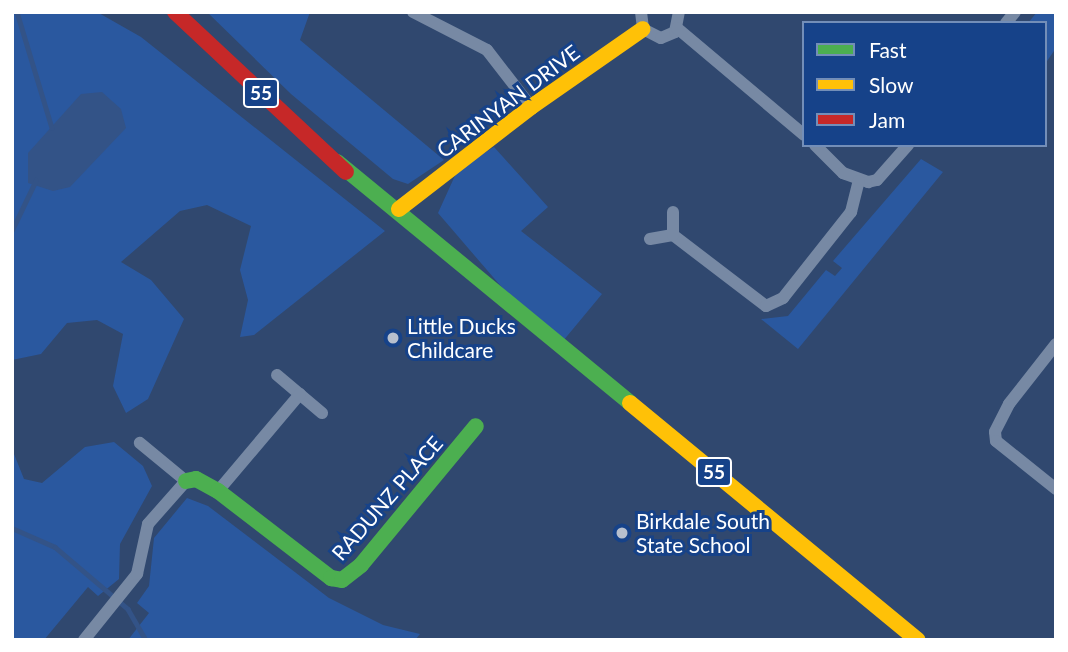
<!DOCTYPE html>
<style>
body{margin:0}
#map{position:relative;width:1068px;height:652px;overflow:hidden;background:#30486f;font-family:Lato,sans-serif}
div>[style]{position:absolute}
[style*='--x']{left:calc(var(--x)*1px);top:calc(var(--y)*1px);width:calc(var(--w)*1px);rotate:calc(var(--a)*1deg)}
.green>*{inset:0;background:#2a589f}
.water>*{inset:0;background:#335387}
.stream>*{height:4.5px;margin:-2.25px;padding:0 2.25px;transform-origin:2.25px;border-radius:2.25px;background:#335387}
.street>*{height:12px;margin:-6px;padding:0 6px;transform-origin:6px;border-radius:6px;background:#7789a4}
.fast>*{height:16px;margin:-8px;padding:0 8px;transform-origin:8px;border-radius:8px;background:#4caf50}
.slow>*{height:16px;margin:-8px;padding:0 8px;transform-origin:8px;border-radius:8px;background:#ffc107}
.jam>*{height:16px;margin:-8px;padding:0 8px;transform-origin:8px;border-radius:8px;background:#c62828}
.dots>*{width:19px;height:19px;translate:-50% -50%;box-sizing:border-box;border:4px solid #164289;border-radius:50%}
span{translate:-50% -50%;white-space:nowrap;text-align:center;line-height:1.15;-webkit-text-stroke:6px #164289;paint-order:stroke}
.shield-label span{padding:2px 5px;background:#164289;border:2px solid;border-radius:5px;-webkit-text-stroke-width:0}
.shield-label{font-size:19px;color:#fff;font-weight:700}
.street-label{font-size:21px;color:#fff}
.poi-label{font-size:21px;color:#fff}
.left{translate:0 -50%;text-align:left}
.frame{position:absolute;inset:0;border:14px solid #fff;pointer-events:none}
.legend{position:absolute;left:802px;top:21px;width:245px;height:126px;box-sizing:border-box;background:#164289;border:2px solid #738eb8;margin:0;padding:9px 12px;list-style:none;font-size:21px;color:#fff}
.legend li{display:flex;align-items:center;gap:14px;height:35px}
.legend b{width:35px;border:2px solid #738eb8}
</style>
<div id="map">
<div class="green">
<div style="clip-path:polygon(12px 12px,97px 12px,141px 37px,385px 231px,254px 335px,240px 337px,248px 300px,240px 270px,251px 226px,207px 205px,180px 211px,121px 262px,151px 280px,184px 319px,148px 399px,126px 413px,113px 386px,123px 334px,97px 320px,67px 323px,41px 354px,12px 360px)"></div>
<div style="clip-path:polygon(207px 12px,310px 12px,300px 40px,444px 160px,408px 184px,393px 179px,291px 94px)"></div>
<div style="clip-path:polygon(1037px 12px,1056px 12px,1056px 48px,1045px 64px,1045px 23px,1028px 23px)"></div>
<div style="clip-path:polygon(494px 147px,548px 207px,521px 231px,602px 294px,563px 341px,517px 305px,438px 213px,458px 169px)"></div>
<div style="clip-path:polygon(921px 159px,943px 172px,798px 349px,761px 319px,788px 316px,826px 270px,835px 276px,842px 268px,833px 261px)"></div>
<div style="clip-path:polygon(114px 442px,143px 466px,152px 486px,120px 544px,119px 579px,98px 596px,88px 587px,44px 640px,12px 640px,12px 449px,24px 479px,42px 483px,85px 447px)"></div>
<div style="clip-path:polygon(187px 498px,208px 506px,329px 598px,383px 625px,420px 634px,415px 640px,128px 640px,149px 613px,137px 603px,149px 586px,154px 538px)"></div>
</div>
<div class="water">
<div style="clip-path:polygon(102px 92px,121px 109px,126px 128px,70px 187px,53px 191px,28px 183px,28px 153px,81px 94px)"></div>
</div>
<div class="stream">
<div style="--x:17;--y:12;--w:121;--a:73.2"></div>
<div style="--x:12;--y:230;--w:55;--a:-64.4"></div>
<div style="--x:12;--y:528;--w:47;--a:23.8"></div>
<div style="--x:55;--y:547;--w:96;--a:40.3"></div>
<div style="--x:128;--y:609;--w:36;--a:60"></div>
</div>
<div class="street">
<div style="--x:413;--y:12;--w:83;--a:27.2"></div>
<div style="--x:487;--y:50;--w:72;--a:52.3"></div>
<div style="--x:641;--y:12;--w:17;--a:83"></div>
<div style="--x:643;--y:29;--w:20;--a:27"></div>
<div style="--x:661;--y:38;--w:15;--a:-23"></div>
<div style="--x:675;--y:32;--w:20;--a:-79"></div>
<div style="--x:1006;--y:23;--w:14;--a:-51"></div>
<div style="--x:677;--y:28;--w:166;--a:40.1"></div>
<div style="--x:815;--y:145;--w:40;--a:45"></div>
<div style="--x:843;--y:173;--w:27;--a:20"></div>
<div style="--x:868;--y:182;--w:9;--a:-13"></div>
<div style="--x:877;--y:180;--w:47;--a:-48.5"></div>
<div style="--x:673;--y:235;--w:117;--a:37.4"></div>
<div style="--x:766;--y:306;--w:19;--a:-25"></div>
<div style="--x:783;--y:298;--w:110;--a:-51.7"></div>
<div style="--x:851;--y:212;--w:32;--a:-76"></div>
<div style="--x:650;--y:239;--w:23;--a:-10"></div>
<div style="--x:673;--y:235;--w:23;--a:-90"></div>
<div style="--x:1056;--y:344;--w:76;--a:128.1"></div>
<div style="--x:1009;--y:404;--w:31;--a:117"></div>
<div style="--x:995;--y:432;--w:9;--a:84"></div>
<div style="--x:996;--y:441;--w:77;--a:38.7"></div>
<div style="--x:277;--y:375;--w:59;--a:40.2"></div>
<div style="--x:218;--y:491;--w:127;--a:-49.8"></div>
<div style="--x:84;--y:640;--w:85;--a:-51.2"></div>
<div style="--x:137;--y:574;--w:51;--a:-77.6"></div>
<div style="--x:148;--y:524;--w:57;--a:-48.5"></div>
<div style="--x:186;--y:481;--w:60;--a:-140.4"></div>
</div>
<div class="fast">
<div style="--x:337;--y:162;--w:379;--a:39.4"></div>
<div style="--x:186;--y:481;--w:10;--a:-11"></div>
<div style="--x:196;--y:479;--w:25;--a:29"></div>
<div style="--x:218;--y:491;--w:143;--a:37.6"></div>
<div style="--x:331;--y:578;--w:11;--a:10"></div>
<div style="--x:342;--y:580;--w:24;--a:-38"></div>
<div style="--x:361;--y:565;--w:180;--a:-50.4"></div>
</div>
<div class="slow">
<div style="--x:399;--y:209;--w:167;--a:-37.7"></div>
<div style="--x:531;--y:107;--w:136;--a:-34.9"></div>
<div style="--x:630;--y:403;--w:373;--a:39.5"></div>
</div>
<div class="jam">
<div style="--x:175;--y:12;--w:234;--a:43.1"></div>
</div>
<div class="dots">
<div style="left:393px;top:338px;background:#b7bfcd"></div>
<div style="left:622px;top:533px;background:#b7bfcd"></div>
</div>
<div class="shield-label">
<span style="left:261px;top:93px">55</span>
<span style="left:714px;top:472px">55</span>
</div>
<div class="street-label">
<span style="left:508px;top:101px;rotate:-37deg">CARINYAN DRIVE</span>
<span style="left:387px;top:498px;rotate:-49deg">RADUNZ PLACE</span>
</div>
<div class="poi-label">
<span class="left" style="left:407px;top:338px">Little Ducks<br>Childcare</span>
<span class="left" style="left:636px;top:533px">Birkdale South<br>State School</span>
</div>
<div class="frame"></div>
<ul class="legend">
<li><b style="height:9px;background:#4caf50"></b>Fast</li>
<li><b style="height:9px;background:#ffc107"></b>Slow</li>
<li><b style="height:9px;background:#c62828"></b>Jam</li>
</ul>
</div>
